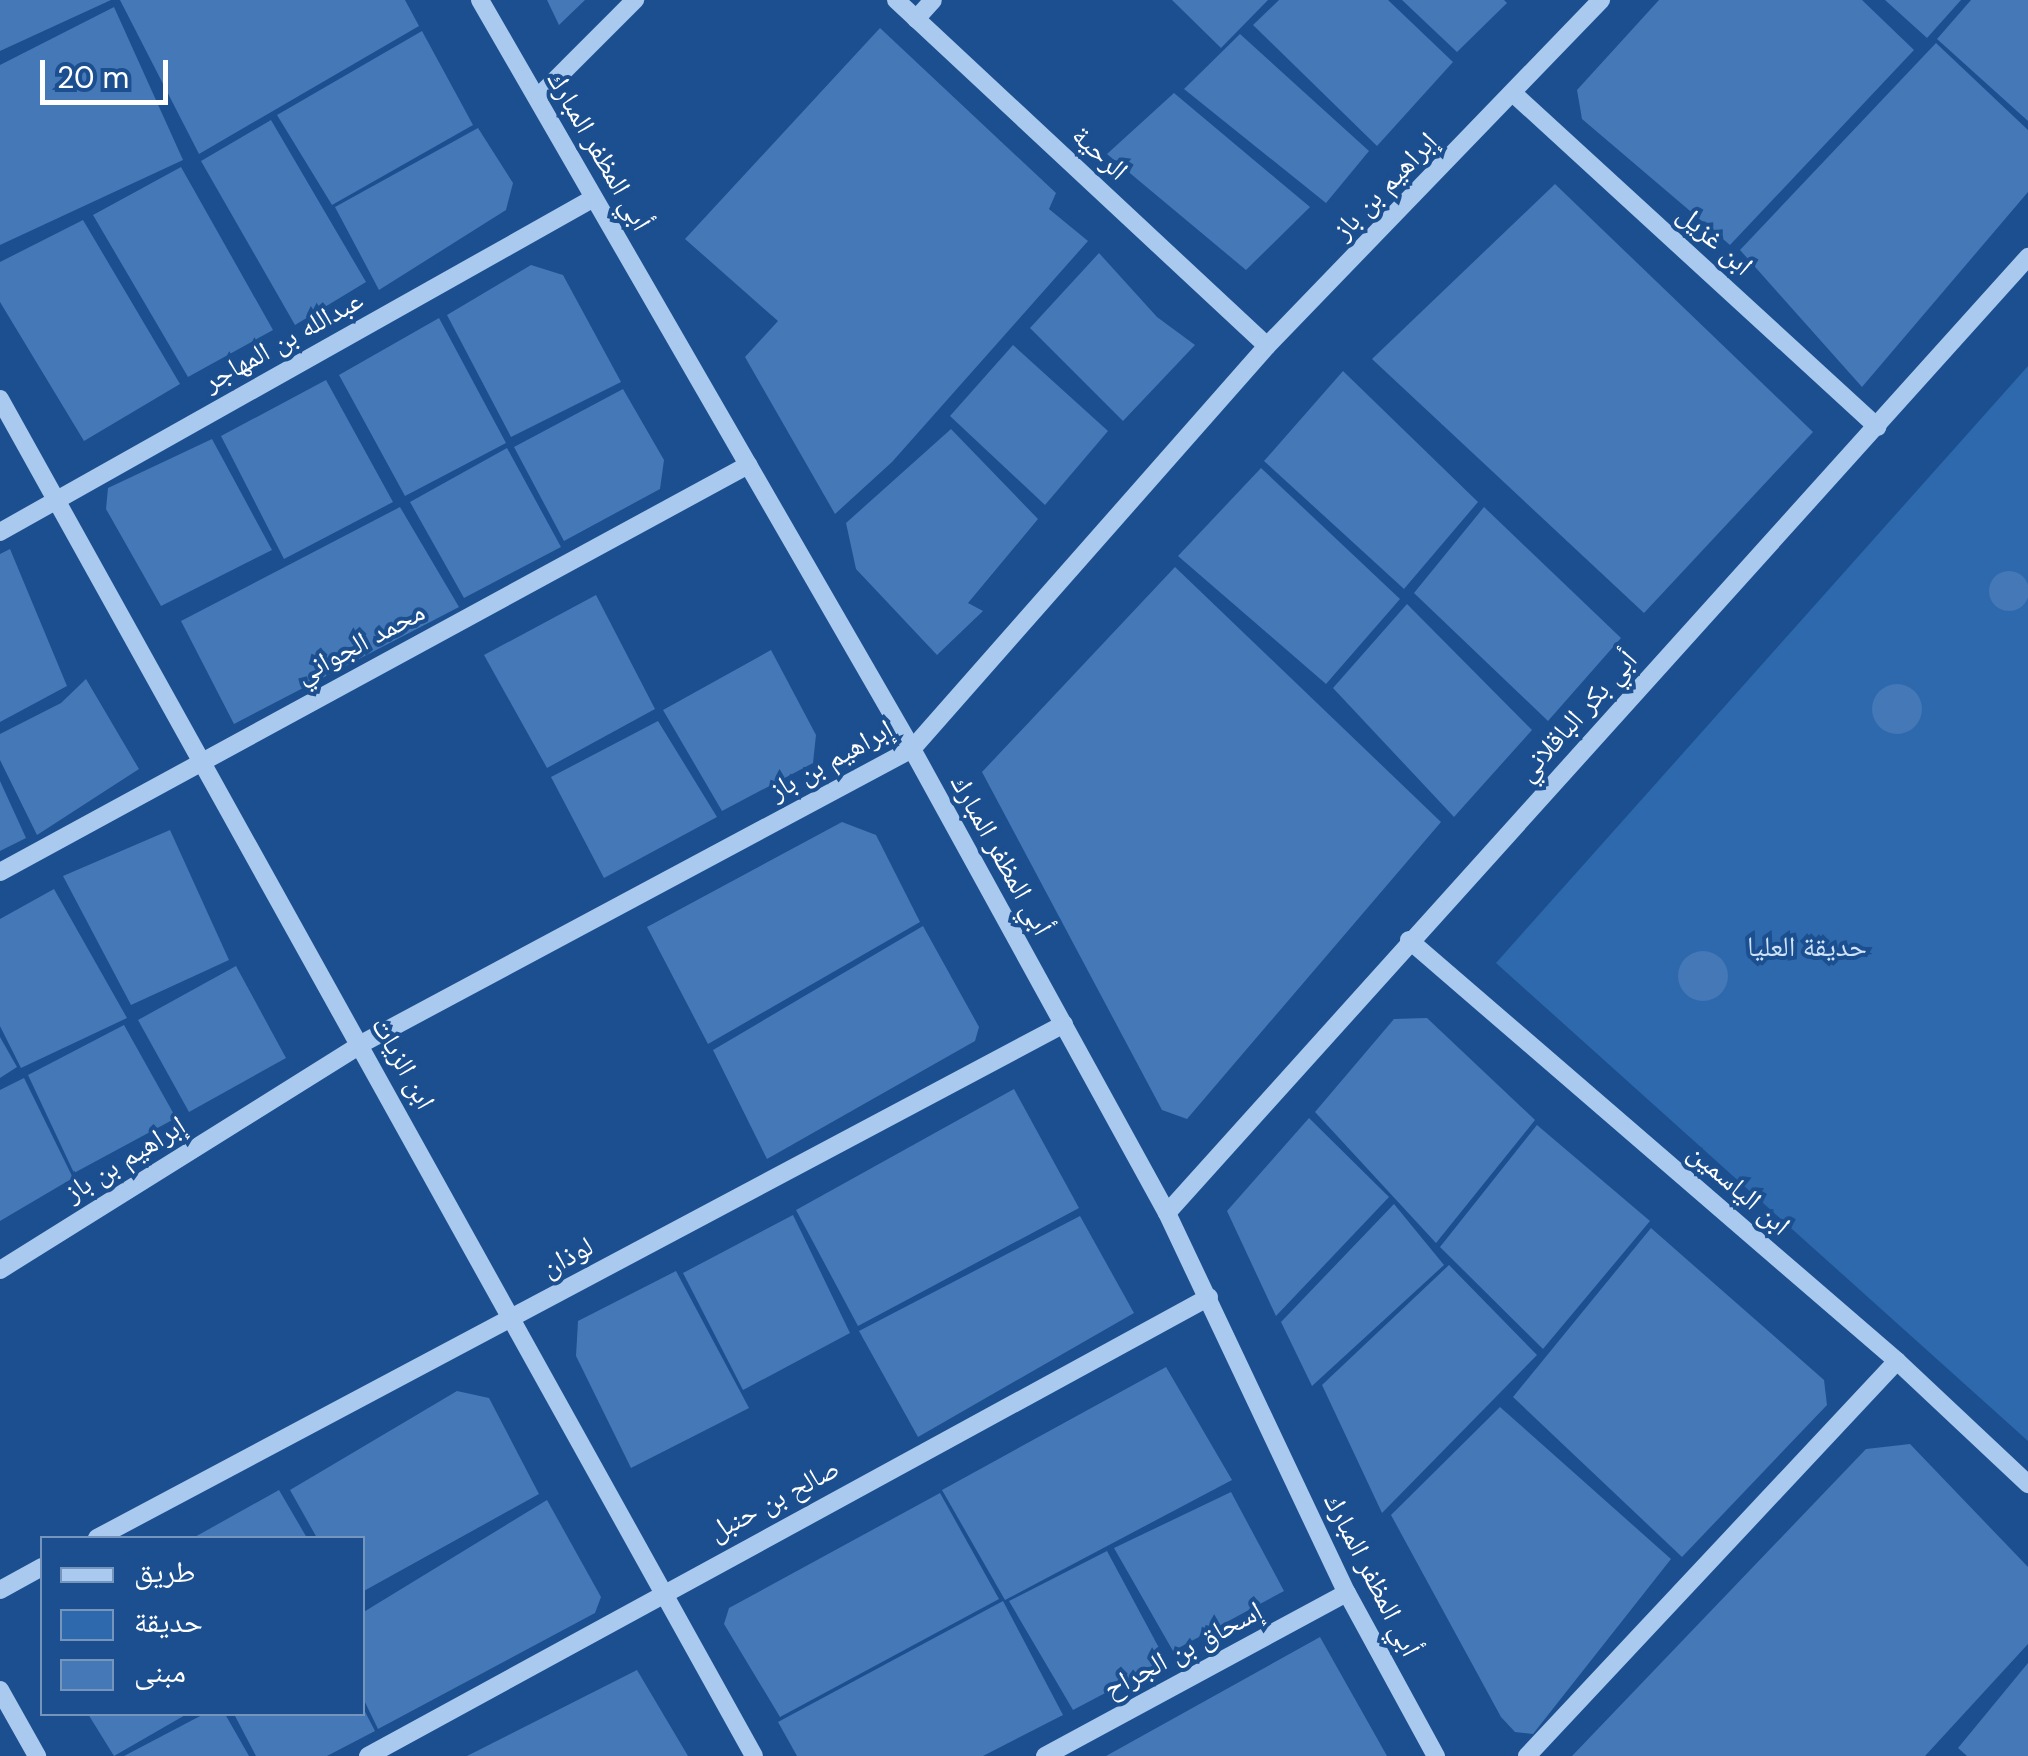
<!DOCTYPE html>
<meta charset="utf-8">
<style>
body{margin:0}
#map{position:relative;width:2028px;height:1756px;overflow:hidden;background:#1b4f8f;font-family:"DM Sans","Noto Naskh Arabic",sans-serif}
div>[style]{position:absolute}
[style*='--x']{left:calc(var(--x)*1px);top:calc(var(--y)*1px);width:calc(var(--w)*1px);rotate:calc(var(--a)*1deg)}
.green>*{inset:0;background:#2e69ad}
.building>*{inset:0;background:#4478b7}
.round{border-radius:50%}
.minor>*{height:18px;margin:-9px;padding:0 9px;transform-origin:9px;border-radius:9px;background:#a9c9ee}
span{translate:-50% -50%;white-space:nowrap;text-align:center;line-height:1.15;-webkit-text-stroke:8px #1b4f8f;paint-order:stroke}
.street-label{font-size:28px;color:#fff}
.park-label{font-size:28px;color:#cfe3fa}
.legend{position:absolute;left:40px;top:1536px;width:325px;height:180px;box-sizing:border-box;background:#1b4f8f;border:2px solid #7695bc;margin:0;padding:12px 18px;list-style:none;font-size:30px;color:#fff}
.legend li{display:flex;align-items:center;gap:20px;height:50px}
.legend b{width:50px;border:2px solid #7695bc}
.scale{position:absolute;left:40px;top:60px;width:128px;height:45px;box-sizing:border-box;border:5px solid #fff;border-top:0;padding-left:12px;font-size:30px;line-height:35px;white-space:nowrap;color:#fff;-webkit-text-stroke:8px #1b4f8f;paint-order:stroke}
</style>
<div id="map">
<div class="green">
<div style="clip-path:polygon(2028px 366px,2028px 1441px,1496px 963px)"></div>
</div>
<div class="building">
<div style="clip-path:polygon(0 0,111px 0,0 51px)"></div>
<div style="clip-path:polygon(120px 0,405px 0,419px 26px,199px 154px)"></div>
<div style="clip-path:polygon(547px 0,585px 0,559px 25px)"></div>
<div style="clip-path:polygon(1172px 0,1268px 0,1221px 48px)"></div>
<div style="clip-path:polygon(1279px 0,1388px 0,1453px 62px,1377px 146px,1253px 25px)"></div>
<div style="clip-path:polygon(1402px 0,1504px 0,1507px 3px,1457px 52px)"></div>
<div style="clip-path:polygon(1659px 0,1862px 0,1914px 50px,1730px 245px,1582px 119px,1577px 90px)"></div>
<div style="clip-path:polygon(1885px 0,1961px 0,1927px 38px)"></div>
<div style="clip-path:polygon(1971px 0,2028px 0,2028px 121px,1937px 39px)"></div>
<div style="clip-path:polygon(114px 7px,183px 160px,0 245px,0 65px)"></div>
<div style="clip-path:polygon(880px 28px,1056px 193px,1049px 209px,1088px 241px,892px 462px,835px 514px,745px 357px,778px 321px,685px 239px)"></div>
<div style="clip-path:polygon(422px 31px,473px 125px,332px 205px,277px 115px)"></div>
<div style="clip-path:polygon(1240px 34px,1369px 151px,1326px 203px,1184px 89px)"></div>
<div style="clip-path:polygon(1936px 43px,2028px 130px,2028px 192px,1862px 387px,1740px 250px)"></div>
<div style="clip-path:polygon(1174px 93px,1310px 207px,1246px 270px,1107px 154px)"></div>
<div style="clip-path:polygon(271px 120px,366px 282px,295px 325px,201px 161px)"></div>
<div style="clip-path:polygon(478px 128px,513px 183px,506px 210px,379px 290px,335px 207px)"></div>
<div style="clip-path:polygon(181px 167px,273px 330px,188px 377px,93px 215px)"></div>
<div style="clip-path:polygon(1555px 184px,1813px 432px,1644px 613px,1372px 359px)"></div>
<div style="clip-path:polygon(83px 220px,180px 384px,84px 441px,0 302px,0 262px)"></div>
<div style="clip-path:polygon(1099px 253px,1157px 317px,1195px 345px,1123px 421px,1030px 328px)"></div>
<div style="clip-path:polygon(531px 265px,563px 275px,621px 382px,511px 437px,447px 315px)"></div>
<div style="clip-path:polygon(439px 318px,506px 443px,405px 496px,339px 375px)"></div>
<div style="clip-path:polygon(1013px 345px,1108px 431px,1045px 505px,950px 416px)"></div>
<div style="clip-path:polygon(1343px 371px,1478px 502px,1404px 589px,1264px 461px)"></div>
<div style="clip-path:polygon(326px 380px,393px 502px,284px 559px,221px 436px)"></div>
<div style="clip-path:polygon(623px 389px,664px 460px,660px 489px,564px 541px,514px 447px)"></div>
<div style="clip-path:polygon(951px 429px,1038px 519px,968px 603px,983px 611px,937px 655px,856px 569px,846px 523px)"></div>
<div style="clip-path:polygon(212px 439px,272px 550px,161px 606px,106px 509px,108px 488px)"></div>
<div style="clip-path:polygon(507px 448px,561px 547px,464px 598px,410px 502px)"></div>
<div style="clip-path:polygon(1261px 468px,1400px 599px,1326px 684px,1178px 556px)"></div>
<div style="clip-path:polygon(400px 507px,459px 607px,234px 724px,181px 621px)"></div>
<div style="clip-path:polygon(1484px 507px,1621px 638px,1548px 721px,1414px 593px)"></div>
<div style="clip-path:polygon(10px 549px,67px 686px,0 722px,0 554px)"></div>
<div style="clip-path:polygon(1175px 567px,1441px 822px,1187px 1119px,1162px 1110px,982px 772px)"></div>
<div class="round" style="left:1989px;top:571px;width:40px;height:40px"></div>
<div style="clip-path:polygon(596px 595px,655px 709px,547px 768px,484px 655px)"></div>
<div style="clip-path:polygon(1407px 604px,1532px 730px,1454px 817px,1333px 688px)"></div>
<div style="clip-path:polygon(771px 650px,816px 735px,813px 763px,722px 811px,663px 710px)"></div>
<div style="clip-path:polygon(86px 679px,139px 769px,37px 835px,0 760px,0 734px,61px 703px)"></div>
<div class="round" style="left:1872px;top:684px;width:50px;height:50px"></div>
<div style="clip-path:polygon(658px 721px,717px 817px,604px 878px,551px 777px)"></div>
<div style="clip-path:polygon(0 781px,26px 838px,0 851px)"></div>
<div style="clip-path:polygon(842px 822px,876px 835px,920px 922px,708px 1044px,647px 927px)"></div>
<div style="clip-path:polygon(170px 830px,229px 960px,131px 1005px,63px 876px)"></div>
<div style="clip-path:polygon(54px 889px,127px 1018px,21px 1068px,0 1026px,0 919px)"></div>
<div style="clip-path:polygon(923px 926px,979px 1027px,975px 1041px,767px 1159px,713px 1050px)"></div>
<div class="round" style="left:1678px;top:951px;width:50px;height:50px"></div>
<div style="clip-path:polygon(236px 966px,286px 1058px,189px 1112px,138px 1020px)"></div>
<div style="clip-path:polygon(1427px 1018px,1535px 1120px,1436px 1243px,1315px 1112px,1394px 1019px)"></div>
<div style="clip-path:polygon(124px 1025px,176px 1118px,74px 1173px,28px 1075px)"></div>
<div style="clip-path:polygon(0 1037px,17px 1067px,0 1078px)"></div>
<div style="clip-path:polygon(24px 1078px,73px 1178px,0 1221px,0 1090px)"></div>
<div style="clip-path:polygon(1014px 1089px,1079px 1208px,858px 1326px,796px 1210px)"></div>
<div style="clip-path:polygon(1309px 1118px,1389px 1197px,1276px 1316px,1227px 1211px)"></div>
<div style="clip-path:polygon(1537px 1125px,1650px 1221px,1543px 1349px,1440px 1247px)"></div>
<div style="clip-path:polygon(1394px 1204px,1444px 1265px,1312px 1386px,1281px 1322px)"></div>
<div style="clip-path:polygon(793px 1215px,850px 1333px,743px 1390px,683px 1273px)"></div>
<div style="clip-path:polygon(1080px 1216px,1134px 1313px,918px 1437px,859px 1331px)"></div>
<div style="clip-path:polygon(1651px 1228px,1824px 1380px,1827px 1405px,1682px 1557px,1513px 1397px)"></div>
<div style="clip-path:polygon(1449px 1265px,1537px 1355px,1382px 1513px,1322px 1385px)"></div>
<div style="clip-path:polygon(676px 1271px,749px 1408px,631px 1468px,576px 1356px,578px 1321px)"></div>
<div style="clip-path:polygon(1166px 1367px,1232px 1480px,1005px 1600px,942px 1490px)"></div>
<div style="clip-path:polygon(457px 1391px,489px 1398px,539px 1494px,362px 1592px,362px 1538px,317px 1538px,290px 1490px)"></div>
<div style="clip-path:polygon(1500px 1407px,1671px 1559px,1533px 1734px,1515px 1732px,1501px 1717px,1391px 1515px)"></div>
<div style="clip-path:polygon(1910px 1444px,2028px 1567px,2028px 1644px,1925px 1756px,1572px 1756px,1866px 1449px)"></div>
<div style="clip-path:polygon(279px 1490px,307px 1538px,193px 1538px)"></div>
<div style="clip-path:polygon(1231px 1492px,1284px 1591px,1173px 1651px,1114px 1548px)"></div>
<div style="clip-path:polygon(940px 1493px,999px 1599px,780px 1717px,724px 1624px,729px 1608px)"></div>
<div style="clip-path:polygon(547px 1500px,601px 1597px,595px 1613px,378px 1729px,362px 1696px,362px 1613px)"></div>
<div style="clip-path:polygon(1107px 1551px,1166px 1661px,1073px 1710px,1009px 1601px)"></div>
<div style="clip-path:polygon(1003px 1601px,1063px 1715px,983px 1756px,797px 1756px,778px 1722px)"></div>
<div style="clip-path:polygon(1320px 1637px,1387px 1756px,1106px 1756px)"></div>
<div style="clip-path:polygon(2028px 1663px,2028px 1756px,1967px 1756px,1958px 1748px)"></div>
<div style="clip-path:polygon(637px 1670px,688px 1756px,467px 1756px)"></div>
<div style="clip-path:polygon(362px 1706px,375px 1731px,327px 1756px,256px 1756px,234px 1714px,362px 1714px)"></div>
<div style="clip-path:polygon(88px 1714px,187px 1714px,114px 1756px)"></div>
<div style="clip-path:polygon(204px 1714px,225px 1714px,249px 1756px,124px 1756px)"></div>
</div>
<div class="minor">
<div style="--x:480;--y:0;--w:865;--a:60.02"></div>
<div style="--x:912;--y:749;--w:529;--a:61.21"></div>
<div style="--x:1167;--y:1213;--w:420;--a:64.7"></div>
<div style="--x:1347;--y:1593;--w:186;--a:61.4"></div>
<div style="--x:896;--y:0;--w:507;--a:43"></div>
<div style="--x:916;--y:19;--w:25;--a:-48"></div>
<div style="--x:1514;--y:94;--w:493;--a:42.5"></div>
<div style="--x:537;--y:98;--w:139;--a:-45"></div>
<div style="--x:0;--y:399;--w:1552;--a:60.94"></div>
<div style="--x:0;--y:532;--w:681;--a:-29.35"></div>
<div style="--x:0;--y:872;--w:852;--a:-28.55"></div>
<div style="--x:1409;--y:940;--w:645;--a:40.78"></div>
<div style="--x:1897;--y:1361;--w:180;--a:43.2"></div>
<div style="--x:1167;--y:1213;--w:1287;--a:-47.99"></div>
<div style="--x:0;--y:1270;--w:426;--a:-32"></div>
<div style="--x:361;--y:1044;--w:625;--a:-28.16"></div>
<div style="--x:912;--y:749;--w:537;--a:-48.62"></div>
<div style="--x:1267;--y:346;--w:481;--a:-46"></div>
<div style="--x:97;--y:1538;--w:1095;--a:-27.99"></div>
<div style="--x:0;--y:1590;--w:48;--a:-28.7"></div>
<div style="--x:0;--y:1690;--w:76;--a:60.7"></div>
<div style="--x:368;--y:1756;--w:958;--a:-28.62"></div>
<div style="--x:1045;--y:1756;--w:343;--a:-28.4"></div>
<div style="--x:1527;--y:1756;--w:541;--a:-46.87"></div>
</div>
<div class="street-label">
<span style="left:599px;top:151px;rotate:60deg">أبي المظفر المبارك</span>
<span style="left:1100px;top:153px;rotate:43deg">الرحية</span>
<span style="left:1385px;top:186px;rotate:-46deg">إبراهيم بن باز</span>
<span style="left:1715px;top:240px;rotate:42deg">ابن غزيل</span>
<span style="left:283px;top:341px;rotate:-29deg">عبدالله بن المهاجر</span>
<span style="left:360px;top:643px;rotate:-28deg">محمد الجواني</span>
<span style="left:1577px;top:716px;rotate:-48deg">أبي بكر الباقلاني</span>
<span style="left:831px;top:760px;rotate:-29deg">إبراهيم بن باز</span>
<span style="left:1001px;top:855px;rotate:61deg">أبي المظفر المبارك</span>
<span style="left:403px;top:1063px;rotate:61deg">ابن الزيات</span>
<span style="left:125px;top:1159px;rotate:-32deg">إبراهيم بن باز</span>
<span style="left:1739px;top:1189px;rotate:41deg">ابن الياسمين</span>
<span style="left:567px;top:1257px;rotate:-28deg">لوذان</span>
<span style="left:774px;top:1500px;rotate:-28deg">صالح بن حنبل</span>
<span style="left:1372px;top:1575px;rotate:63deg">أبي المظفر المبارك</span>
<span style="left:1183px;top:1650px;rotate:-28deg">إسحاق بن الجراح</span>
</div>
<div class="park-label">
<span style="left:1807px;top:947px">حديقة العليا</span>
</div>
<ul class="legend">
<li><b style="height:12px;background:#a9c9ee"></b>طريق</li>
<li><b style="height:28px;background:#2e69ad"></b>حديقة</li>
<li><b style="height:28px;background:#4478b7"></b>مبنى</li>
</ul>
<div class="scale">20 m</div>
</div>
